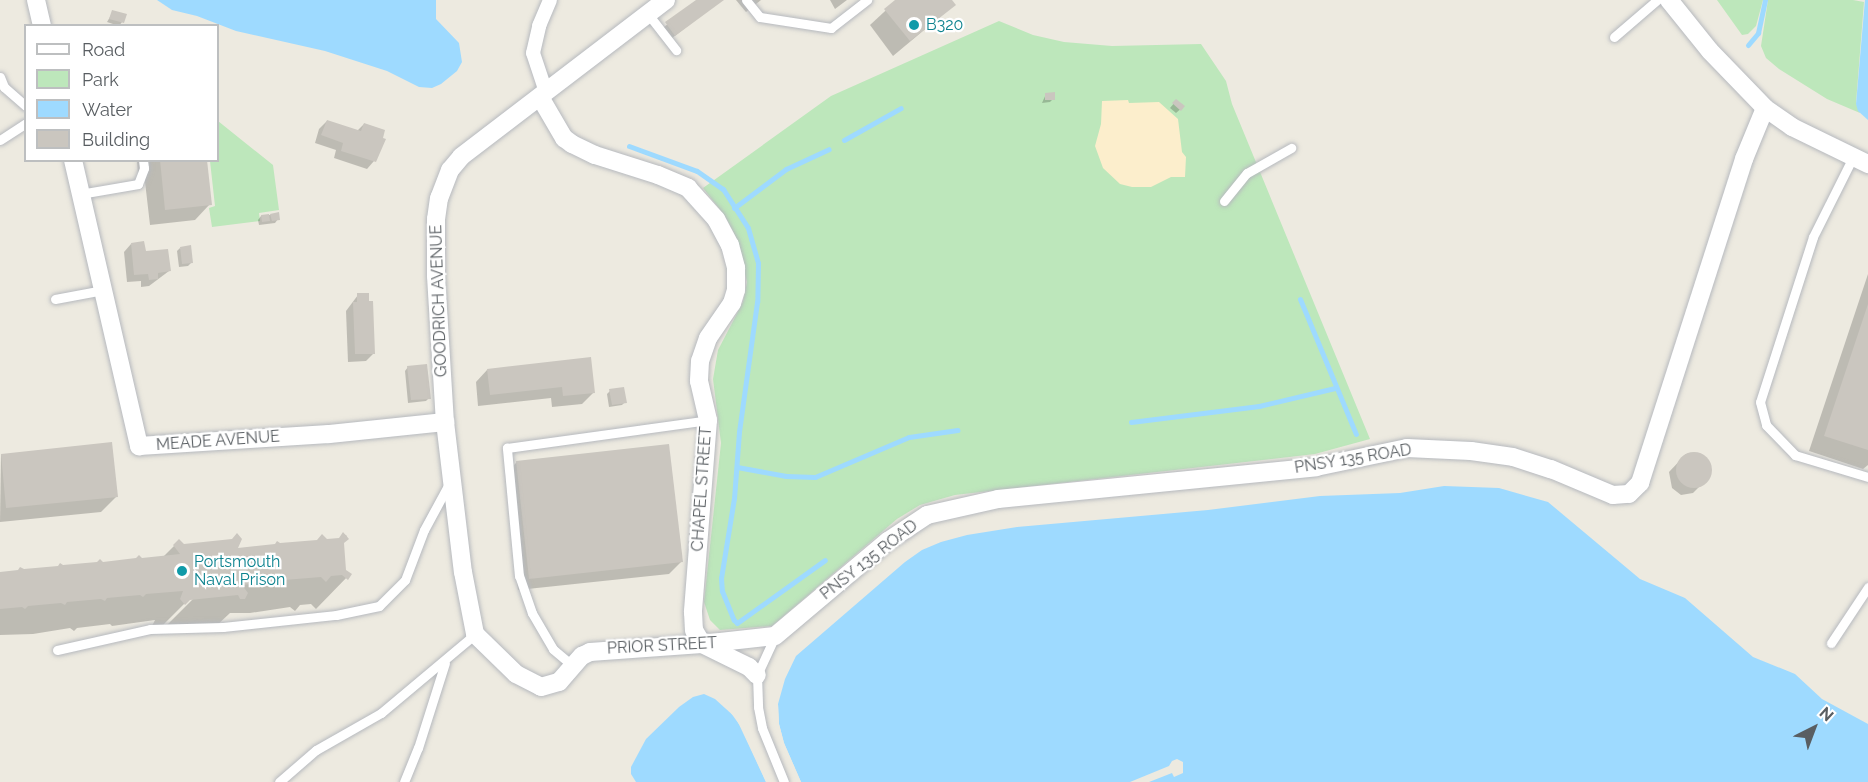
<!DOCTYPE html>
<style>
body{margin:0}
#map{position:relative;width:1868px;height:782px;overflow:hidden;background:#edeae0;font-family:Raleway,sans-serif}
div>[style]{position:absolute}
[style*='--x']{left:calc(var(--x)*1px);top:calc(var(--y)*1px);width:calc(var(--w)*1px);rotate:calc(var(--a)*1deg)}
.green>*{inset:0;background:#bde7bb}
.sand>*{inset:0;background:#fceecc}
.water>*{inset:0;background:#9edaff}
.pier>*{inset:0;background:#edeae0}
.shadow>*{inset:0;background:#0003}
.stream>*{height:5px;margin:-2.5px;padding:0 2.5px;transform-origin:2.5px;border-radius:2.5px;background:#9edaff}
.building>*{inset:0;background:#cac6bf}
.round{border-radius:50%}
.roads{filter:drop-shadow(0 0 2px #b6b9be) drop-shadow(0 0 2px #b6b9be)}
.service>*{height:9px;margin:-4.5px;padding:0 4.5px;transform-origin:4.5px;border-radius:4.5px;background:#fff}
.pedestrian>*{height:14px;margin:-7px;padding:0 7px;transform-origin:7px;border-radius:7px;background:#fff}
.minor>*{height:18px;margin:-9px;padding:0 9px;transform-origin:9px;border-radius:9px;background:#fff}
.dots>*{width:16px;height:16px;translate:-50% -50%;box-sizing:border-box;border:3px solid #fff;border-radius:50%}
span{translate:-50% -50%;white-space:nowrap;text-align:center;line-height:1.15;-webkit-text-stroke:4.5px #fff;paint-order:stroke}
.culture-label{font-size:16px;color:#0d838f}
.left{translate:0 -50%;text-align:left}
.street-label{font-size:16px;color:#595e62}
.legend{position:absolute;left:24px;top:24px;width:195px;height:138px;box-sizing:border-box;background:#fff;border:2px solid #bdbfc0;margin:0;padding:8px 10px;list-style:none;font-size:18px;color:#595e62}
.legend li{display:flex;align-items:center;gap:12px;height:30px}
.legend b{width:30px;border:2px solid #bdbfc0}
.north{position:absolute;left:1784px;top:698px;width:60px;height:60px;-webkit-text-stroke:4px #fff;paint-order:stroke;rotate:42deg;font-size:16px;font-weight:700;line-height:24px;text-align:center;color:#595e62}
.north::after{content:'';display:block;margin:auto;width:21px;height:27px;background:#595e62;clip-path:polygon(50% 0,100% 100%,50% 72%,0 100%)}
</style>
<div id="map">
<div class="green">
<div style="clip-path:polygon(1717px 0,1763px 0,1756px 26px,1748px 34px,1742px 35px)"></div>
<div style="clip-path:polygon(1768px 0,1853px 0,1864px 2px,1856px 103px,1860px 113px,1827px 99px,1779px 69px,1766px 58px,1761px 46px)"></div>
<div style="clip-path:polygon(999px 21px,1033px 35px,1064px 42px,1112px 46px,1201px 44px,1226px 81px,1232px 104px,1370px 439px,1315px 454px,955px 495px,920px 505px,897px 519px,772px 626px,720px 630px,710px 620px,704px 602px,721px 443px,713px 379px,718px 350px,743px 302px,747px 282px,736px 237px,725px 216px,703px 188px,831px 96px)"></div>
<div style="clip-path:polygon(218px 121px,273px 165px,279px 210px,259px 213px,260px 221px,212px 227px,209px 208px,215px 206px,210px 161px,218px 160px)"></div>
</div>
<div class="sand">
<div style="clip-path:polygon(1128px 100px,1129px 103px,1159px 102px,1178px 119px,1182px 152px,1186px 157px,1185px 177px,1171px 177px,1151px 187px,1132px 187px,1120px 184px,1103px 168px,1095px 146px,1101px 124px,1102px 101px)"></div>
</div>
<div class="water">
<div style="clip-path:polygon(157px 0,436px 0,436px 19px,459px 43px,462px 62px,457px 71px,441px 84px,432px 88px,419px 87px,387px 71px,325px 51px,236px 31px,197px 16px,172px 10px)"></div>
<div style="clip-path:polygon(1865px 0,1868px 0,1868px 120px,1858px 111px,1856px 104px)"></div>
<div style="clip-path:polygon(1444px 486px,1499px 488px,1548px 502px,1640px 579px,1685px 598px,1753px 657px,1795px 674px,1822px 699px,1868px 724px,1868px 782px,801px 782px,784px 743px,779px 724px,778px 704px,785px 679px,796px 656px,905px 562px,922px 550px,941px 542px,967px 535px,1017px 527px,1208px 510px,1320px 496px,1400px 493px)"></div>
<div style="clip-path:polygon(704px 694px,715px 699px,736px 718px,766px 782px,636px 782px,631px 774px,631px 767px,646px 739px,679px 707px,693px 697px)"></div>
</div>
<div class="pier">
<div style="clip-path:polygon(775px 704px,778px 704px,779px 724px,784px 743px,801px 782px,798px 782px,781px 744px,776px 724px)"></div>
<div style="clip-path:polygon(734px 712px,751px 740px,769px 782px,766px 782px,741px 727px,731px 713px)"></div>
<div style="clip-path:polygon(1177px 759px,1183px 762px,1183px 773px,1174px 777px,1172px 773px,1149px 782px,1130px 782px,1169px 766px,1172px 761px)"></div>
</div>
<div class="shadow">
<div style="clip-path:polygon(698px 0,720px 1px,667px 42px,659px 31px)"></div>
<div style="clip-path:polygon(736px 0,761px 0,746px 12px)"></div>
<div style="clip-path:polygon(830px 0,847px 0,835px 9px)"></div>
<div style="clip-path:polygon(897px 0,951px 0,954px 5px,893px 56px,870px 25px)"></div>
<div style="clip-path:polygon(113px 12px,122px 22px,119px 26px,107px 22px)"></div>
<div style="clip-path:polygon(1046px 94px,1053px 99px,1050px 102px,1042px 103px)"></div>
<div style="clip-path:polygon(1176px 101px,1183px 107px,1176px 113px,1170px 108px)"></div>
<div style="clip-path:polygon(327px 121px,357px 131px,364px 124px,374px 161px,367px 169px,334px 158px,336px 150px,315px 143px,319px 129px)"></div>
<div style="clip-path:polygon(137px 160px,205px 160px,210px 204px,195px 220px,150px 225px,144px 173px,138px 174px)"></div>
<div style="clip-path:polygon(278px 214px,278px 219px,275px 223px,259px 225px,258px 220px,261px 216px)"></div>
<div style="clip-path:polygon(131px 244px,144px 253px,169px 271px,149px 286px,141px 287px,141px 281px,127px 282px,124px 252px)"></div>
<div style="clip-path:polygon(180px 248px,192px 262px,188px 266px,179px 267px,177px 251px)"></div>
<div style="clip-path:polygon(1868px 274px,1868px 465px,1863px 469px,1809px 451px)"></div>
<div style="clip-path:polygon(358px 295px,374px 353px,366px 361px,348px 362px,346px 311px)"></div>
<div style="clip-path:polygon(408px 367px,429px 398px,426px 401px,408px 403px,405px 371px)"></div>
<div style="clip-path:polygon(487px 370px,594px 392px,582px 404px,552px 407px,551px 398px,478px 406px,476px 382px)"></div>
<div style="clip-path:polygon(610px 391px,625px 402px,622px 405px,609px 407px,607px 394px)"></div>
<div style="clip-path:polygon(1698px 453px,1710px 465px,1709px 477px,1693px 493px,1681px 495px,1672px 488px,1669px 472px,1686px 454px)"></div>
<div style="clip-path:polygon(1px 455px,117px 496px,101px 512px,0 522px)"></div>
<div style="clip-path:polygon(517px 462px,681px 562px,669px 574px,518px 590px,505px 474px)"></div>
<div style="clip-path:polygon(344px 534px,347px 536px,342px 544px,345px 570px,350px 574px,316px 609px,311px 604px,300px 605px,295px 611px,290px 607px,250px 613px,230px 613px,213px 629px,163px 629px,197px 595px,195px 593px,154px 634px,150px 630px,155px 620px,112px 626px,110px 624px,77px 628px,74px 631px,70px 628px,33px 634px,0 635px,0 574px,163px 557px,179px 541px,183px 545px,236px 549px,339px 539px)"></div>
</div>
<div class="stream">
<div style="--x:1748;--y:45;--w:16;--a:-50"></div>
<div style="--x:1758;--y:33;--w:34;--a:-78"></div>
<div style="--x:844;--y:140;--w:65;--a:-29.3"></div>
<div style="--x:629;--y:146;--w:72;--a:20.2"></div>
<div style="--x:697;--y:171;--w:32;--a:35"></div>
<div style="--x:723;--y:189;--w:46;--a:57.3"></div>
<div style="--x:748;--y:228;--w:36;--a:74"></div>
<div style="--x:758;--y:263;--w:39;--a:91"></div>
<div style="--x:757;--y:302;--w:131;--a:97.9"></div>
<div style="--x:739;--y:432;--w:66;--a:94.3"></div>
<div style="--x:734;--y:498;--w:81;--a:99.2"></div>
<div style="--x:721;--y:578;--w:13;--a:86"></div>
<div style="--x:722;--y:591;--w:31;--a:68"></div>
<div style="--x:734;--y:620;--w:4;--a:45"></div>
<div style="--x:737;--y:623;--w:108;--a:-35.6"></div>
<div style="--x:734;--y:208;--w:65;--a:-36.9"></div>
<div style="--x:786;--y:169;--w:47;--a:-24.9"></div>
<div style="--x:1300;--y:299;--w:146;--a:67.5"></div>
<div style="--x:1131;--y:422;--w:129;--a:-7.1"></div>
<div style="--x:1259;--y:406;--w:78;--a:-13.3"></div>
<div style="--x:737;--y:467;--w:50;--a:10.4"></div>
<div style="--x:786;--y:476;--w:29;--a:2"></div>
<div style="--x:815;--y:477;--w:102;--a:-23.1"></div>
<div style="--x:909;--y:437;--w:49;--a:-8.1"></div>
</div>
<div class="building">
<div style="clip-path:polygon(696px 0,724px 0,675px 36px,665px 22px)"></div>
<div style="clip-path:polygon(895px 0,952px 0,956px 5px,910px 41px,884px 9px)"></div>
<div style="clip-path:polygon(112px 10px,127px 14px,124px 23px,109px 19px)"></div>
<div style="clip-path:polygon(1055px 92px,1055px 100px,1045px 100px,1045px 93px)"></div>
<div style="clip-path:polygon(1176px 99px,1185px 106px,1181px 111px,1172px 103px)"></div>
<div style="clip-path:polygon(327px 120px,361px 131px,364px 123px,385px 130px,383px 138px,386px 139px,376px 162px,341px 151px,343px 143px,321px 135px)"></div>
<div style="clip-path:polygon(160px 160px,207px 160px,212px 205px,165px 210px)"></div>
<div style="clip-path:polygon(279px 212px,280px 220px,272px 221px,270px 214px)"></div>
<div style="clip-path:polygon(269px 214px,270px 221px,262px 222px,261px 215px)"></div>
<div style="clip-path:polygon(144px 241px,146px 251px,168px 249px,171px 271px,158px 273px,158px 279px,149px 280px,148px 274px,134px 275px,131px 243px)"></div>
<div style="clip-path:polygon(191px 245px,193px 263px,182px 264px,180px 247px)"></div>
<div style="clip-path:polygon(357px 293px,369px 293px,369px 301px,373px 301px,375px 354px,355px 354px,353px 302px,357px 302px)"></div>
<div style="clip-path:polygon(1868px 304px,1868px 450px,1824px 436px)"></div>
<div style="clip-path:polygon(591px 357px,595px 393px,563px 396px,562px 387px,490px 395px,487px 369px)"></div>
<div style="clip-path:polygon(427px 364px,431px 399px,411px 400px,407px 366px)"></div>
<div style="clip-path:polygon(624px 387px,627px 403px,612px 405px,609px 389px)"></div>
<div style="clip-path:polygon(112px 442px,118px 497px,6px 508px,1px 454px)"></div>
<div style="clip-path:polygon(669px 444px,683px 562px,529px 579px,516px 461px)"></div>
<div class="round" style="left:1676px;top:452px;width:36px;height:36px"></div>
<div style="clip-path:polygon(343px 532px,349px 539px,344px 543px,346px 570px,352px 574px,348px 580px,342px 575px,331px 576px,326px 582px,321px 577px,284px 580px,281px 583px,278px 581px,242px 585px,248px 593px,245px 599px,240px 599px,238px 595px,190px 600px,185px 605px,180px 599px,183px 591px,146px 594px,143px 597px,140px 595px,107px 598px,105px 601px,101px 599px,67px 602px,65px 605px,61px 603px,28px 606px,25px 609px,22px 607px,0 609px,0 572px,18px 570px,20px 567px,24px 569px,58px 566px,60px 563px,63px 565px,97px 562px,100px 559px,103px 562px,136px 558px,139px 555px,142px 558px,180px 554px,173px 545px,179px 539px,184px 544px,232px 539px,237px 533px,242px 539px,238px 548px,275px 544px,277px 541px,280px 543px,317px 540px,322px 534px,327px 539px,339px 538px)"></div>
</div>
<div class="roads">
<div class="service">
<div style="--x:746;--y:0;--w:22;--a:51"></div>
<div style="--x:760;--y:17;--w:72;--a:8.8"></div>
<div style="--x:831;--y:28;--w:46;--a:-37.9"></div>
<div style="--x:648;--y:14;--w:46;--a:52.1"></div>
<div style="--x:1614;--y:37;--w:57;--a:-40.7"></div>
<div style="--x:0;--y:77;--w:11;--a:68"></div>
<div style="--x:4;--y:87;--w:29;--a:41"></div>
<div style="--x:0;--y:140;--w:31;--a:-33"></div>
<div style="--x:1853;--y:157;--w:89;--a:116.6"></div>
<div style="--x:1813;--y:237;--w:173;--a:107.8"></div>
<div style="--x:1760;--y:402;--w:24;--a:75"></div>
<div style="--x:1766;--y:425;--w:42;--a:46"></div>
<div style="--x:1795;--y:455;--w:76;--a:16.8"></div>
<div style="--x:80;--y:194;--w:59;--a:-9.8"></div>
<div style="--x:138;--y:184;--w:17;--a:-69"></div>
<div style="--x:144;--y:168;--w:8;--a:-97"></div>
<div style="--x:1224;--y:201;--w:36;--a:-51"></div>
<div style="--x:1247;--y:173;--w:51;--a:-29.6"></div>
<div style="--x:55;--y:299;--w:49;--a:-10.6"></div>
<div style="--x:775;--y:636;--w:43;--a:114.8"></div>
<div style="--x:757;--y:675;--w:32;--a:88"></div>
<div style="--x:758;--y:707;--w:21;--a:79"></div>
<div style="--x:762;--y:728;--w:58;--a:67.8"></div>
<div style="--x:1831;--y:643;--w:67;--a:-56.5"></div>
<div style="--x:57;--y:650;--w:95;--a:-12.7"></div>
<div style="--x:150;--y:629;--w:73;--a:-1.6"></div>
<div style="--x:223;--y:627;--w:114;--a:-6.1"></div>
<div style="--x:336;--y:615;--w:44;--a:-11.8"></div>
<div style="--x:379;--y:606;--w:37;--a:-45"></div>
<div style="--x:405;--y:580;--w:53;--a:-69.2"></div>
<div style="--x:424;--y:530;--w:55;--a:-61.6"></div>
<div style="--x:573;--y:666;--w:26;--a:-140"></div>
<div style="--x:553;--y:649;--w:42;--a:-120.3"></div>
<div style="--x:532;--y:613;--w:39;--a:-109"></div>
<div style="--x:519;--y:576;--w:129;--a:-95.4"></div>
<div style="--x:507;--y:448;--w:203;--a:-7.9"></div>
<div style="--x:279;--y:782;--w:49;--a:-40.9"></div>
<div style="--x:316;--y:750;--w:75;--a:-29.6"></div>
<div style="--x:381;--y:713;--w:123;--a:-40"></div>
<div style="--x:404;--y:782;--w:37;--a:-68"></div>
<div style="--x:418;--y:748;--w:89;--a:-72.4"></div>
</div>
<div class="pedestrian">
<div style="--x:546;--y:92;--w:41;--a:-108.4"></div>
<div style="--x:533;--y:53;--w:28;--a:-77"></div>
<div style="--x:539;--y:26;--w:28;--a:-67"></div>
</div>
<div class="minor">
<div style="--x:36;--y:0;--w:27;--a:77"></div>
<div style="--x:666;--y:0;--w:258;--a:142.6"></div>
<div style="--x:461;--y:157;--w:17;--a:130"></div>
<div style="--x:450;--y:170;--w:30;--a:111"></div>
<div style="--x:439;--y:198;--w:21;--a:98"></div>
<div style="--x:436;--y:219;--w:57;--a:90"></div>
<div style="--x:436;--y:276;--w:146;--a:86.5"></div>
<div style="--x:445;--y:422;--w:151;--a:83.2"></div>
<div style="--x:463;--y:572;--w:63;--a:79"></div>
<div style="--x:475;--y:634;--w:57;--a:44.3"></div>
<div style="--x:516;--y:674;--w:28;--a:27"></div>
<div style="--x:541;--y:687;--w:19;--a:-16"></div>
<div style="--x:559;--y:682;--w:35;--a:-49"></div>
<div style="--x:582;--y:656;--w:9;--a:-27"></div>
<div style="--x:590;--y:652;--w:112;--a:-4.1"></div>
<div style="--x:702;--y:644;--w:73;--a:-6.3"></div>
<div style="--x:775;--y:636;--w:148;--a:-40.1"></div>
<div style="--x:888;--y:541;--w:47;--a:-33.7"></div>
<div style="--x:927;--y:515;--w:73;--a:-12.7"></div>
<div style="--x:998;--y:499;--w:320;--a:-5.7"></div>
<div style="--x:1316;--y:467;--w:93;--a:-11.8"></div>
<div style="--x:1407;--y:448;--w:64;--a:2.7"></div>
<div style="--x:1471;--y:451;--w:42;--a:8.1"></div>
<div style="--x:1513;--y:457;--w:40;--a:18"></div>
<div style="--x:1551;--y:469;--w:67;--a:22.8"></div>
<div style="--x:1613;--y:495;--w:16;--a:-4"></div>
<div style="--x:1629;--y:494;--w:16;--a:-45"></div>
<div style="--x:1640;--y:483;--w:340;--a:-72.2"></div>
<div style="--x:1744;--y:159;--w:55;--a:-67.6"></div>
<div style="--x:1669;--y:0;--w:65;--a:51.2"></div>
<div style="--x:1710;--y:51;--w:79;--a:46"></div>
<div style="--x:1765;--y:108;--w:33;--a:35"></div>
<div style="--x:1792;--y:127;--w:85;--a:26"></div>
<div style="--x:540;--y:97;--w:48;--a:59.7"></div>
<div style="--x:564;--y:138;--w:10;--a:37"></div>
<div style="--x:572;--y:144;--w:25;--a:26"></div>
<div style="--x:595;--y:155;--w:66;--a:17.6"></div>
<div style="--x:658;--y:175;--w:33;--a:23"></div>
<div style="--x:688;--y:188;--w:42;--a:47.9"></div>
<div style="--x:716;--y:219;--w:30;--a:62"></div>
<div style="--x:730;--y:245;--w:24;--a:75"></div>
<div style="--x:736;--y:268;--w:22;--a:90"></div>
<div style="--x:736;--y:290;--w:14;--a:107"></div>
<div style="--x:732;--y:303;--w:42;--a:124.4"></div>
<div style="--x:708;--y:338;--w:24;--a:109"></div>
<div style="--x:700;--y:361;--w:20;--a:93"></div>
<div style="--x:699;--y:381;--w:40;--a:77"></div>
<div style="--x:708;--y:420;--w:193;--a:94.5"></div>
<div style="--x:693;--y:612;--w:18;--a:87"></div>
<div style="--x:694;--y:630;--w:16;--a:60"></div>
<div style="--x:702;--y:644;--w:52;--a:26.1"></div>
<div style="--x:749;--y:667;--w:11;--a:45"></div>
<div style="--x:73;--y:160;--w:294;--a:77"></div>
<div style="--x:139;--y:446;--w:190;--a:-3.6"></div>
<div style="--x:329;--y:434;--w:117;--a:-5.9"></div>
</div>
</div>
<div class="dots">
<div style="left:914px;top:25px;background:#0f9aa8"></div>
<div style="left:182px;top:571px;background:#0f9aa8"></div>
</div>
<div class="culture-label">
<span class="left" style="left:926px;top:25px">B320</span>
<span class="left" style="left:194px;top:571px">Portsmouth<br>Naval Prison</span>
</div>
<div class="street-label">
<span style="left:439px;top:301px;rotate:-92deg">GOODRICH AVENUE</span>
<span style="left:218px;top:441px;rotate:-4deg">MEADE AVENUE</span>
<span style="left:1353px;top:459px;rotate:-9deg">PNSY 135 ROAD</span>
<span style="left:702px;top:489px;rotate:-86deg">CHAPEL STREET</span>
<span style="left:869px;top:560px;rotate:-38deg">PNSY 135 ROAD</span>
<span style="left:662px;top:646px;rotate:-3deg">PRIOR STREET</span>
</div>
<ul class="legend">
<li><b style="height:8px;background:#fff"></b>Road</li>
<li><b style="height:16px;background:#bde7bb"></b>Park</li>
<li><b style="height:16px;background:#9edaff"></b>Water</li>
<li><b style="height:16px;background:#cac6bf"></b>Building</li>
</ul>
<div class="north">N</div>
</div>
